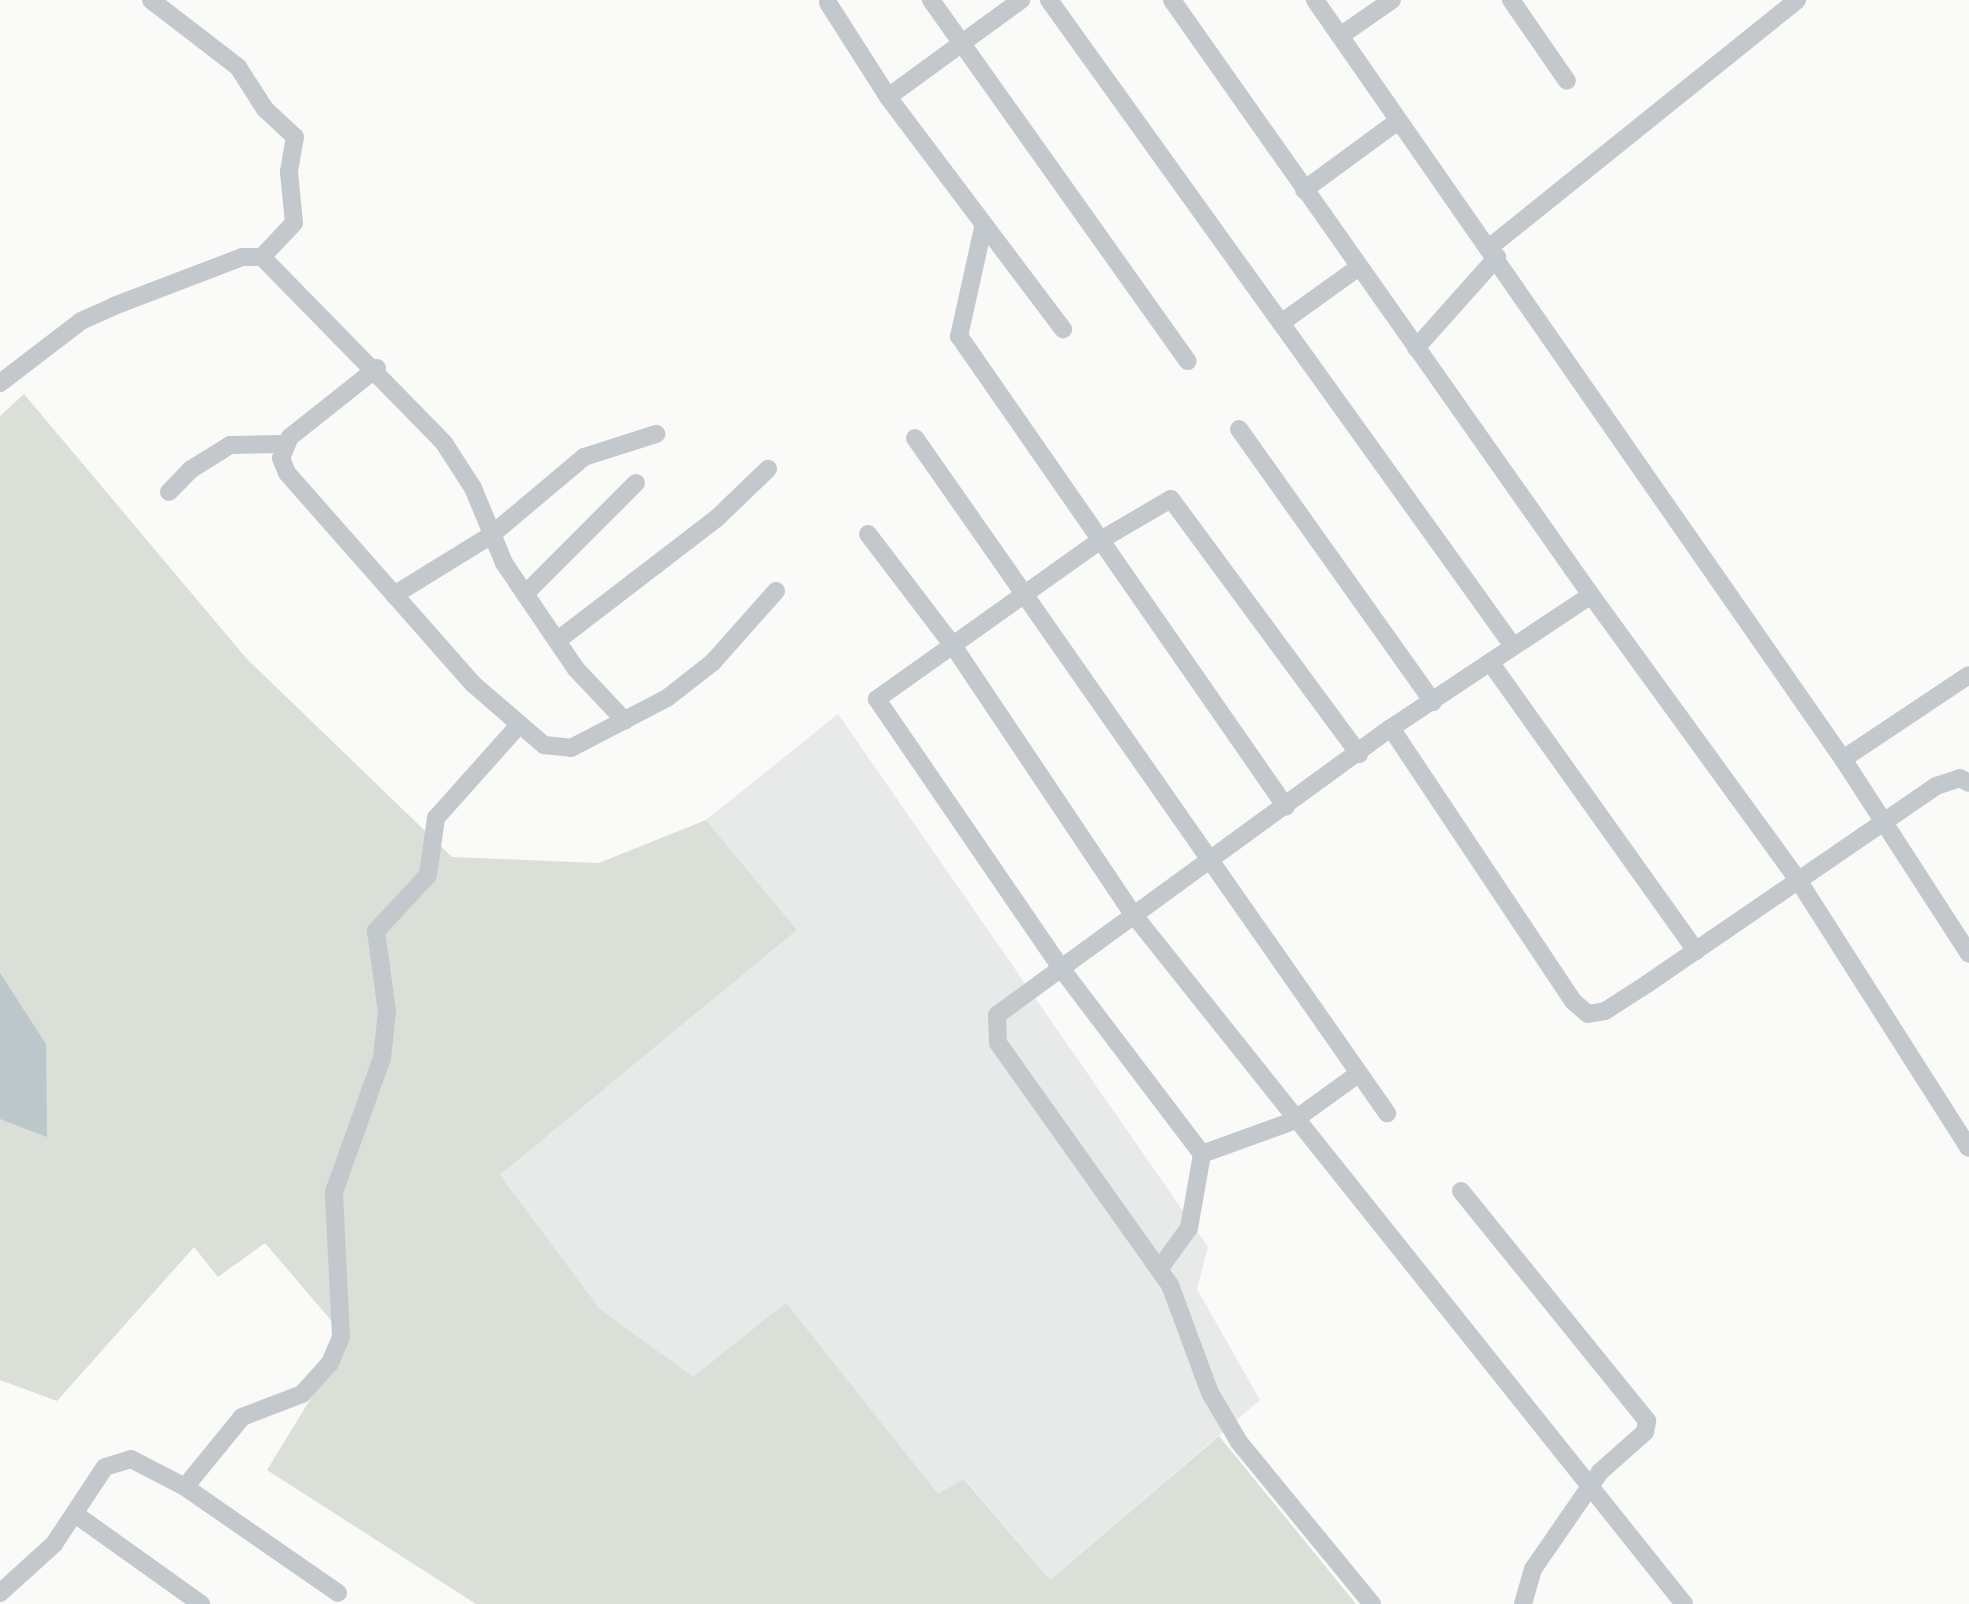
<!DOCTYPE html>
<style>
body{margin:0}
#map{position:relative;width:1969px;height:1604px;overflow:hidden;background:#fafaf8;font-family:"IBM Plex Sans",sans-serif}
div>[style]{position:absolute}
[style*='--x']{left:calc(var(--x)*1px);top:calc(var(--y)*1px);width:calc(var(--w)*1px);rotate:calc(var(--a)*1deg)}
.built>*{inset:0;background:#e8e9e9}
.green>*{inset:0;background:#dadfd7}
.water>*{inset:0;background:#bbc7cb}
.minor>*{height:18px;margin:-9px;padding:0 9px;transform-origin:9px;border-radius:9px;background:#c3c8cc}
span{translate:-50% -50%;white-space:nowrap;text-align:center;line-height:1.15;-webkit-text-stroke:10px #fff;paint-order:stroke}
</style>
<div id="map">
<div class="built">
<div style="clip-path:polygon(838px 714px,1208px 1247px,1197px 1289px,1260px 1400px,1050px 1580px,965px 1479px,938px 1495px,786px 1304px,693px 1378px,600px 1309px,500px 1175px,797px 930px,706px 820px)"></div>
</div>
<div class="green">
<div style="clip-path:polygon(24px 394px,246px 658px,452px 857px,599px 863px,706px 820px,797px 930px,500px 1175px,600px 1309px,693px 1377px,786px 1303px,938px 1494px,964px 1479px,1050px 1580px,1219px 1436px,1356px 1604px,476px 1604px,267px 1470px,347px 1339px,265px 1243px,218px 1277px,194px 1247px,57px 1401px,0 1380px,0 416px)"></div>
</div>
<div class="water">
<div style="clip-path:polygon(0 973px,46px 1044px,47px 1137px,0 1119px)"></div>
</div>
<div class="minor">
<div style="--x:151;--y:0;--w:110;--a:37.6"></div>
<div style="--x:238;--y:67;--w:50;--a:57.3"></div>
<div style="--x:265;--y:109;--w:41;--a:43"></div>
<div style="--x:295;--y:137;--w:36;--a:100"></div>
<div style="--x:289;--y:172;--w:51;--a:84.4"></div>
<div style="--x:294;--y:223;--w:47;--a:133.3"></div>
<div style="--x:931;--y:0;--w:443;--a:54.6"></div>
<div style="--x:1049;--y:0;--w:795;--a:54.31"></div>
<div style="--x:1172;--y:0;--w:728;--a:54.85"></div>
<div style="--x:1315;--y:0;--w:925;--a:55.18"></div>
<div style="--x:1843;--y:759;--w:232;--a:57.1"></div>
<div style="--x:1511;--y:0;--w:98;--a:55.3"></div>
<div style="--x:828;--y:3;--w:112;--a:57.4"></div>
<div style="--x:888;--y:97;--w:291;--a:53"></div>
<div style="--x:1340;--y:36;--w:63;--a:-34.7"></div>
<div style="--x:888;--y:97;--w:165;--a:-36.1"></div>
<div style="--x:1304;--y:190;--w:117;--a:-36.3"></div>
<div style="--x:983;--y:228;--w:111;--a:102.5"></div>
<div style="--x:959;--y:336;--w:573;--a:55.23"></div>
<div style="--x:1490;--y:247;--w:394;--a:-38.8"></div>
<div style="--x:1281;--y:323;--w:96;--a:-35.7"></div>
<div style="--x:1416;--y:348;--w:122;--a:-48.3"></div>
<div style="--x:377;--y:368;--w:111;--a:141.6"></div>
<div style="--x:290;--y:437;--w:23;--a:113"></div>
<div style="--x:281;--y:458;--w:16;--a:68"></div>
<div style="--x:287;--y:473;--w:281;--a:48.6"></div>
<div style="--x:473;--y:684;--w:94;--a:40.7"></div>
<div style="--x:544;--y:745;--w:27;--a:6"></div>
<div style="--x:571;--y:748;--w:108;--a:-27.5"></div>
<div style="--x:667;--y:698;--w:58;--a:-38"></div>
<div style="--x:713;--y:662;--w:95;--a:-48.4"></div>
<div style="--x:0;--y:383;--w:102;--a:-37.4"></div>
<div style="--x:81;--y:321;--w:36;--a:-24"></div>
<div style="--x:114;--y:306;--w:137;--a:-20.9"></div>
<div style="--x:242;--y:257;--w:20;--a:0"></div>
<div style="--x:262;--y:257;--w:260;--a:45.6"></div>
<div style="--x:444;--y:443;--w:54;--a:57.2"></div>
<div style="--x:473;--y:488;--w:81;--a:67.5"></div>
<div style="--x:504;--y:563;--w:128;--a:55.8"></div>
<div style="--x:576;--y:669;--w:71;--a:46.7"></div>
<div style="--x:1239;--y:429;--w:335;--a:54.6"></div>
<div style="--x:915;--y:438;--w:824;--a:55.04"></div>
<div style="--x:169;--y:492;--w:30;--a:-46"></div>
<div style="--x:190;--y:470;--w:47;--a:-32"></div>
<div style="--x:230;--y:445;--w:53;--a:-1.1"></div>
<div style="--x:868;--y:534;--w:142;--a:52.7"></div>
<div style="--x:954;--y:647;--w:321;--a:56.2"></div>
<div style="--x:1133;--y:914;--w:883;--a:51.39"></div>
<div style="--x:525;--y:594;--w:157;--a:-45"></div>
<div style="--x:394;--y:595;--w:113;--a:-31.6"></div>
<div style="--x:490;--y:536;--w:123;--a:-40"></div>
<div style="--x:584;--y:457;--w:76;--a:-17.7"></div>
<div style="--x:558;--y:640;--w:200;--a:-37.5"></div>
<div style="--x:717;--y:518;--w:71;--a:-43.9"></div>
<div style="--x:1490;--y:662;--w:355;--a:54.5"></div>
<div style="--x:1391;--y:728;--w:329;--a:56.3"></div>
<div style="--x:1574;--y:1002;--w:18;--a:41"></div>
<div style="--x:1588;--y:1014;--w:17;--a:-10"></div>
<div style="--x:1605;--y:1011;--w:50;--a:-32.7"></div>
<div style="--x:1647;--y:984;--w:350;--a:-34.4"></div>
<div style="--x:1936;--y:786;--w:25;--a:-18"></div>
<div style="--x:1960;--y:778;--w:10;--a:29"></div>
<div style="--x:1843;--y:759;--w:151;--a:-33.7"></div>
<div style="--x:1202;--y:1154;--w:97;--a:-19.9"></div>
<div style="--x:1293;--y:1121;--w:80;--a:-35.9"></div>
<div style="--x:1461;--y:1191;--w:296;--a:51"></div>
<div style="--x:1647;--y:1421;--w:11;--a:100"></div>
<div style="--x:1645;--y:1432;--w:60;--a:138.4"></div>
<div style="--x:1600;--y:1472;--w:118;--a:124.6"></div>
<div style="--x:1533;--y:1569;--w:36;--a:106"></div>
<div style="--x:1160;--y:1268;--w:49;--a:-54.1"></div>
<div style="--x:1189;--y:1228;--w:75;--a:-80"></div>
<div style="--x:1202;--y:1154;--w:233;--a:-127.2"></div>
<div style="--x:1061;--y:968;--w:326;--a:-124.4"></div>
<div style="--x:877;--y:699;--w:272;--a:-35.4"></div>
<div style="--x:1099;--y:541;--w:83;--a:-30.3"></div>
<div style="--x:1171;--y:499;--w:317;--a:53.6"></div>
<div style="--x:185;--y:1487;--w:90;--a:-50.8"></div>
<div style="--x:242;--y:1417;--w:64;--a:-21"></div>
<div style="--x:302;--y:1394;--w:42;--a:-47.9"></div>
<div style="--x:330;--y:1363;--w:28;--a:-67"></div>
<div style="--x:341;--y:1337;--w:145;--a:-92.8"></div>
<div style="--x:334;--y:1192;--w:142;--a:-70.3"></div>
<div style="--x:382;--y:1058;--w:46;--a:-83.8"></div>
<div style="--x:387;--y:1012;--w:82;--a:-97.7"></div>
<div style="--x:376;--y:931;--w:76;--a:-47.1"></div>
<div style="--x:428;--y:875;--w:58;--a:-82"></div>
<div style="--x:436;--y:818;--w:125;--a:-48.3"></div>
<div style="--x:75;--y:1514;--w:155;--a:35.5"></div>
<div style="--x:0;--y:1593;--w:73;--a:-42.2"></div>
<div style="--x:54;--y:1544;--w:92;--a:-56.5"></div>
<div style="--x:105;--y:1467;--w:27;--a:-17"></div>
<div style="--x:131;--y:1459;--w:61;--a:27.4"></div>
<div style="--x:185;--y:1487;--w:186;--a:34.7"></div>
<div style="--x:1372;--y:1604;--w:210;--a:-129.4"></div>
<div style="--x:1239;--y:1442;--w:57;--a:-120.6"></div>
<div style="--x:1210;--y:1393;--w:115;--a:-110.3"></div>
<div style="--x:1170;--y:1285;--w:297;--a:-125.4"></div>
<div style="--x:998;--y:1043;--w:28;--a:-92"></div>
<div style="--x:997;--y:1015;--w:487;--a:-36.1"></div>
<div style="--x:1391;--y:728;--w:240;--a:-33.6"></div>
<div style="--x:1591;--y:595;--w:356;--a:54"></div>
<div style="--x:1800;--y:883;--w:314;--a:57.5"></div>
</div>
</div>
